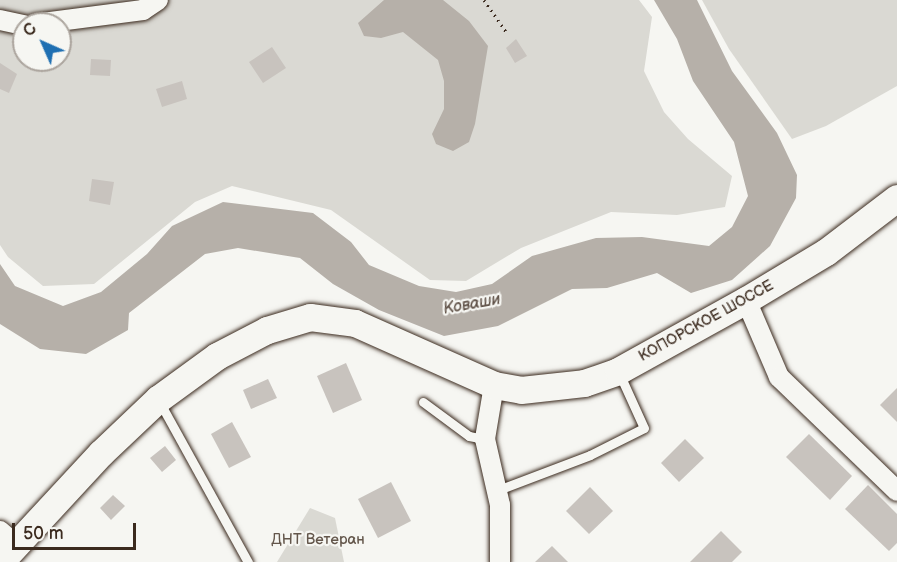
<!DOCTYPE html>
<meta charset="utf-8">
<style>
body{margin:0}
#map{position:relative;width:897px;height:562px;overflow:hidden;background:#f6f6f2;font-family:"Balsamiq Sans",sans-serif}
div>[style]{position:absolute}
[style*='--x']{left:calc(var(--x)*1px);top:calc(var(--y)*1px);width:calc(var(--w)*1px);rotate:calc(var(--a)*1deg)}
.green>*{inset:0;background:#dad9d3}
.water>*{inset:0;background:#b6b0a9}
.building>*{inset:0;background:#c8c3be}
.path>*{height:3px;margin-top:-1.5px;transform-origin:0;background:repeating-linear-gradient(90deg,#3b2a1e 0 1.5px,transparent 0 6px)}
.roads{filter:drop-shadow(0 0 2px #3b2a1e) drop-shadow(0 0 2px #3b2a1e)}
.lane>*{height:9px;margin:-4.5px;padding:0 4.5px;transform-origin:4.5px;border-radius:4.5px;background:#f6f6f2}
.street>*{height:20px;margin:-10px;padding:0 10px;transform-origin:10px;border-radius:10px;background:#f6f6f2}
.secondary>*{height:27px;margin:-13.5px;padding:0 13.5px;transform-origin:13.5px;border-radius:13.5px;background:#f6f6f2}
span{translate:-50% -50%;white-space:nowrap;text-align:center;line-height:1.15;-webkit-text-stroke:4.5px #f6f6f2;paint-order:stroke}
.street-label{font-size:15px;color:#3b2a1e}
.park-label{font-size:15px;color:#63564b}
.water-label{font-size:16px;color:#605248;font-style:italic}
.north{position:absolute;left:12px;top:12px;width:60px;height:60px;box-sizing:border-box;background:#f6f6f2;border:2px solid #aba49d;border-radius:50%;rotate:315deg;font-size:16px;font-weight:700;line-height:24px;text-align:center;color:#3b2a1e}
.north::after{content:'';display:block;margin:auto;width:21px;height:27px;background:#1f6fb2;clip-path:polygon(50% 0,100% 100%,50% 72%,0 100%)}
.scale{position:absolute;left:12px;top:523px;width:124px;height:27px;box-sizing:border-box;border:3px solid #3b2a1e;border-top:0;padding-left:8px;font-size:18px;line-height:21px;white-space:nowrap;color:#3b2a1e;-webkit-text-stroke:4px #f6f6f2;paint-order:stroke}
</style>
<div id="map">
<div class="green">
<div style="clip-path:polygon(evenodd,0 0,639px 0,652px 17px,644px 71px,664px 112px,688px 139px,732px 176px,725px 207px,677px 215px,611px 212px,521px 248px,466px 281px,430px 280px,331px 210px,232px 186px,195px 202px,94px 284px,43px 286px,8px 257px,0 245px,0 0,24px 24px,60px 24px,60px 60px,24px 60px,24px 24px)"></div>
<div style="clip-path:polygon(702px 0,897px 0,897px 86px,826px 126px,792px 139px,729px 49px)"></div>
<div style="clip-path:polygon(310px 508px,335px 518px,344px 562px,277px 562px)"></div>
</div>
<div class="water">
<div style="clip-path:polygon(384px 0,443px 0,469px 21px,488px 46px,475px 124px,469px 142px,453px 151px,436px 144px,432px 134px,444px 109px,444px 81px,438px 60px,403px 32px,381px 38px,364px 36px,358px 23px)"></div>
<div style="clip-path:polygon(654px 0,697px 0,732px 71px,777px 133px,797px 175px,796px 198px,770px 246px,732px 280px,691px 293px,657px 273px,607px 288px,572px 289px,498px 326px,444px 336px,379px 310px,333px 284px,300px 258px,238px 248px,205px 254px,129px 313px,128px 330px,86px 354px,40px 349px,0 324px,0 264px,15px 286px,63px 306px,101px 292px,147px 254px,172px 226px,223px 202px,313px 213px,351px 242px,369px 265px,419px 286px,456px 292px,492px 284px,532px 256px,596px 238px,642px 237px,709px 246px,732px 227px,748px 196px,734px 142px,693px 81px,677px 39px)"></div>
</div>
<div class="building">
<div style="clip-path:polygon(516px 39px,527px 56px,515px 63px,506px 48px)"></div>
<div style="clip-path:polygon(272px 47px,286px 68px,263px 83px,249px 62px)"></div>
<div style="clip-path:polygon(91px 59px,111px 60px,110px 76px,90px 75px)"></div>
<div style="clip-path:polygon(0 63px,17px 74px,9px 93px,0 89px)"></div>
<div style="clip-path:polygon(182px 81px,187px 99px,162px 107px,156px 89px)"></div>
<div style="clip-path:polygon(92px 179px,114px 182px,110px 205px,89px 201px)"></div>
<div style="clip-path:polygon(346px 363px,362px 400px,333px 413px,317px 376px)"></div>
<div style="clip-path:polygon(268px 379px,277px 398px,251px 409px,243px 390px)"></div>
<div style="clip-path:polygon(897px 388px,897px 422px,880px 405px)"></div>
<div style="clip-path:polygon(232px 422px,251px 457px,229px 468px,211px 434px)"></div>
<div style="clip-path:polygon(809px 434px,852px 476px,830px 500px,786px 457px)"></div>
<div style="clip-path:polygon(685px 439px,704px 458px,679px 482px,661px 463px)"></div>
<div style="clip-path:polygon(165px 446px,176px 460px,162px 472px,150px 458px)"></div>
<div style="clip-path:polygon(391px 482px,411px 521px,378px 538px,358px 499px)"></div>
<div style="clip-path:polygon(868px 485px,897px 514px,897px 543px,889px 551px,845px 509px)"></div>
<div style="clip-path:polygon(590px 487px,613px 511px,589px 534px,566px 511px)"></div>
<div style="clip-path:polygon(113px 495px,125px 506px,111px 520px,100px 508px)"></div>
<div style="clip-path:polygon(721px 531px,742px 552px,732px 562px,690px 562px)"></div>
<div style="clip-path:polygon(552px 546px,568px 562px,535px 562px)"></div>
</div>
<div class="path">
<div style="--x:484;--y:0;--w:40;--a:55.1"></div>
</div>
<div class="roads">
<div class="lane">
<div style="--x:159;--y:401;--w:184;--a:61.1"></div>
<div style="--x:423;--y:402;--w:57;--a:36.5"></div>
<div style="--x:469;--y:436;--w:16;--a:11"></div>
<div style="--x:498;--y:490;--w:98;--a:-20.8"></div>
<div style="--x:590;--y:455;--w:60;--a:-26.6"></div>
<div style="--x:644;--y:428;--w:60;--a:-114.4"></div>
</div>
<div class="street">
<div style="--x:0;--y:20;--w:25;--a:12"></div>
<div style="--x:35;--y:24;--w:109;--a:-7.4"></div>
<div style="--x:143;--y:10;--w:18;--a:-34"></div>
<div style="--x:746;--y:300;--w:84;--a:66.8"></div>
<div style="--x:779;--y:377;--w:164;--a:44"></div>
<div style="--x:494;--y:385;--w:55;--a:99.5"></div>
<div style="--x:485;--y:439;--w:68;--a:77.2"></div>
<div style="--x:500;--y:505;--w:57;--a:90"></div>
<div style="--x:0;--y:531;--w:20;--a:41"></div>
</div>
<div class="secondary">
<div style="--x:0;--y:562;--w:149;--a:-47.2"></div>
<div style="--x:101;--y:453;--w:79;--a:-43.5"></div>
<div style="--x:158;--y:399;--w:73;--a:-36.1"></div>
<div style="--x:217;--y:356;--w:56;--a:-27.5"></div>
<div style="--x:267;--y:330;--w:45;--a:-16.8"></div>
<div style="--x:310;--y:317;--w:45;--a:7.6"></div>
<div style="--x:355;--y:323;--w:152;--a:24"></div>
<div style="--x:494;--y:385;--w:27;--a:10"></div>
<div style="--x:521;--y:390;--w:63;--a:-6.3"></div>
<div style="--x:584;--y:383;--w:36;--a:-19"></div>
<div style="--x:618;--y:371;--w:146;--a:-29"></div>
<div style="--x:746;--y:300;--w:93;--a:-31"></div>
<div style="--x:826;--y:252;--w:89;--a:-37.3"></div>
</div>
</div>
<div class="street-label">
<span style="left:706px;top:321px;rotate:-29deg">КОПОРСКОЕ ШОССЕ</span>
</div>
<div class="park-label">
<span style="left:318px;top:540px">ДНТ Ветеран</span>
</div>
<div class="water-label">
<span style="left:472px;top:305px;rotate:-10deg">Коваши</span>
</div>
<div class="north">С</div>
<div class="scale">50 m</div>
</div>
